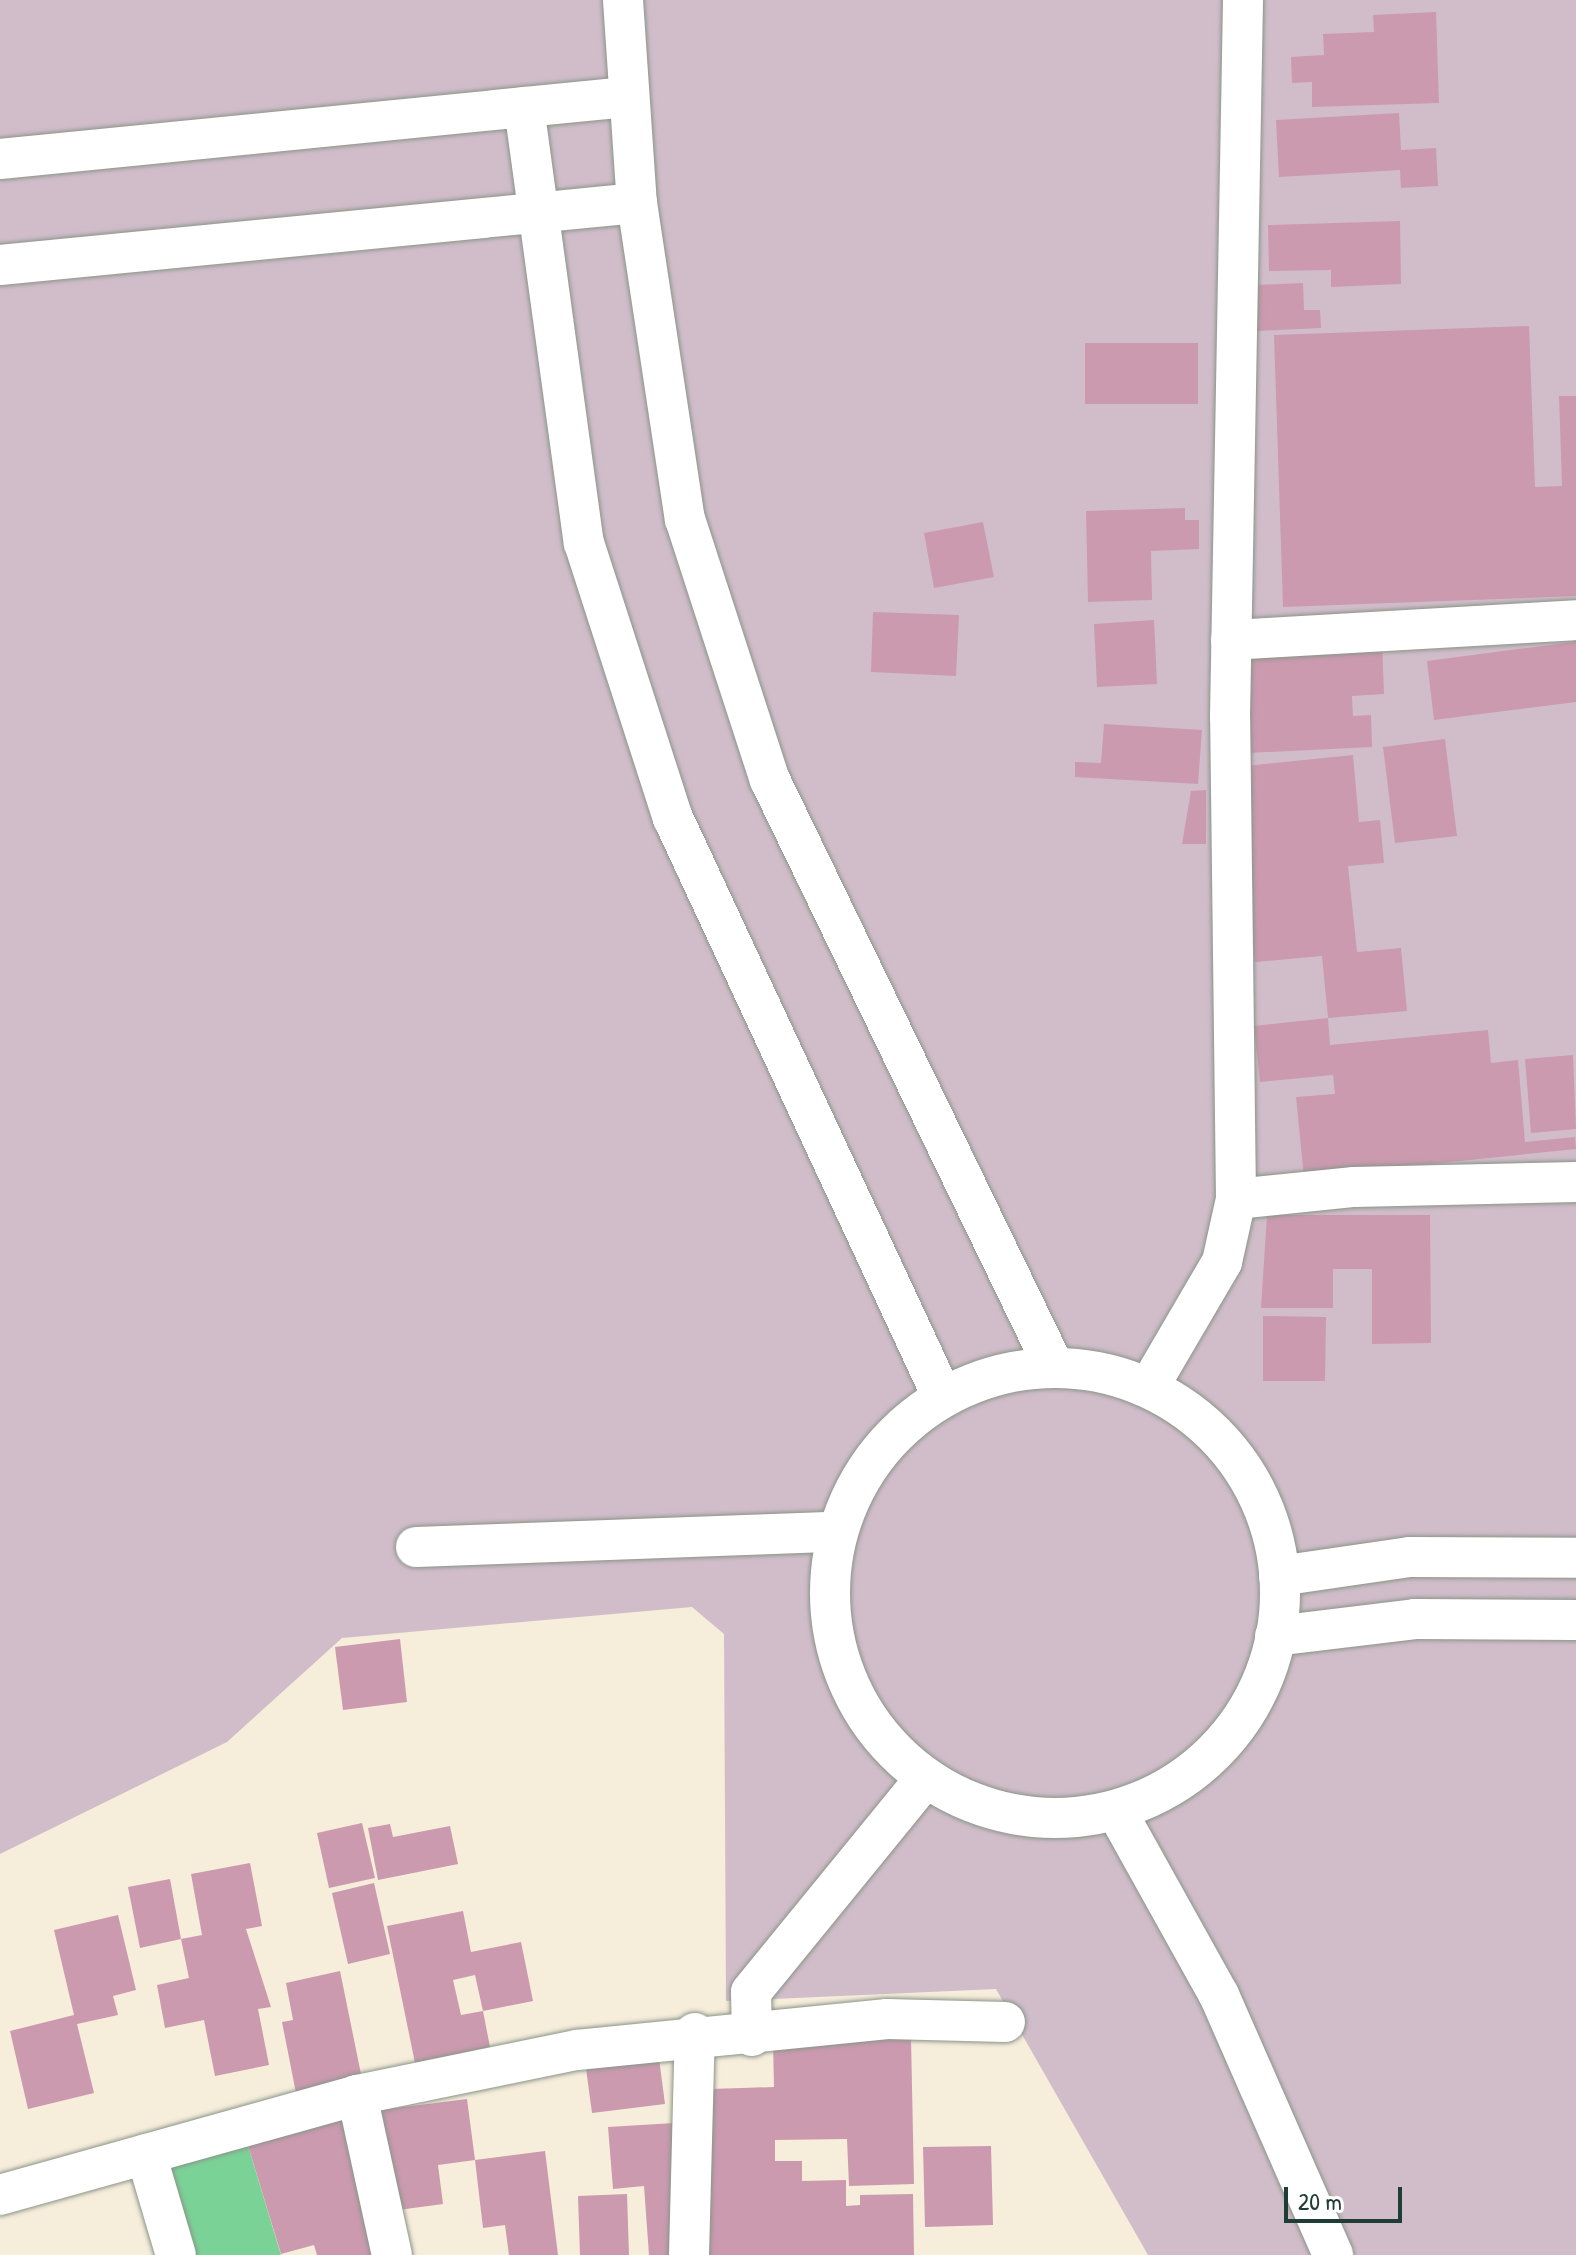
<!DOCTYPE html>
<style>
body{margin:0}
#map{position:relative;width:1576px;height:2255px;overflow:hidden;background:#f6eddb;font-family:"Patrick Hand",sans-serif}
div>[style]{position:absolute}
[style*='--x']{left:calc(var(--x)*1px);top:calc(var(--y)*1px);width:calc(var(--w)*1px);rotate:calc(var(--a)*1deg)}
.industrial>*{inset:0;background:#d1bdca}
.green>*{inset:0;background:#7ad297}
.building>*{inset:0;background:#cb9aaf}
.roads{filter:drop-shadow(0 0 2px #8a9588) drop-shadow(0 0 2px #8a9588)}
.minor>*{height:40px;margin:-20px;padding:0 20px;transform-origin:20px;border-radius:20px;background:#fff}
.minor>.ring{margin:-20px;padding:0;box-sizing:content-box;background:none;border:40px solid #fff;border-radius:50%}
span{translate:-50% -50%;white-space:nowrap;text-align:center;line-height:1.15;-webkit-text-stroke:8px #fff;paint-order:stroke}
.scale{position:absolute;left:1284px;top:2187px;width:118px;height:36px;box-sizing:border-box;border:4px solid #1f3d34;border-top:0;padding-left:10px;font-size:24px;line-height:28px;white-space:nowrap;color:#1f3d34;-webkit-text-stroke:6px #fff;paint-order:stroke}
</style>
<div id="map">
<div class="industrial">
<div style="clip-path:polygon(0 0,1576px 0,1576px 2255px,1148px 2255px,996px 1989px,726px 2001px,724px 1634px,692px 1607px,342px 1638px,227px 1742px,0 1854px)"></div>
</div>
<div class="green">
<div style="clip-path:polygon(246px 2139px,281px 2255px,191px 2255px,161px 2162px)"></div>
</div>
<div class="building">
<div style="clip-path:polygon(1436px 12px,1439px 103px,1312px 107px,1312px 82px,1292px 83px,1291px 57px,1324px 55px,1323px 34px,1374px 32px,1373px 15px)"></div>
<div style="clip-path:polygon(1399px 113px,1401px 150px,1436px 148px,1438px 186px,1401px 188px,1400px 170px,1279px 177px,1276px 120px)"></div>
<div style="clip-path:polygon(1400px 221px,1401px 284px,1331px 287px,1331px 270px,1269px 271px,1268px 225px)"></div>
<div style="clip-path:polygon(1303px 283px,1304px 310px,1320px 310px,1321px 328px,1257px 331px,1256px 285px)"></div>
<div style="clip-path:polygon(1529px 326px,1535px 487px,1562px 486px,1559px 396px,1576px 396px,1576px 596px,1283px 607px,1274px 335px)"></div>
<div style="clip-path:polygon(1085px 343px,1198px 343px,1198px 404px,1085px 404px)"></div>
<div style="clip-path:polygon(1185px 508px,1185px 520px,1199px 520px,1199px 549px,1151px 551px,1152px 600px,1088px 602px,1086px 511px)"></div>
<div style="clip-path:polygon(983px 522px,994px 577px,934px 588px,924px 533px)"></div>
<div style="clip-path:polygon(873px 612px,959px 615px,956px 676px,871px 672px)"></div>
<div style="clip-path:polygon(1154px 620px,1157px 684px,1097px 687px,1094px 624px)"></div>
<div style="clip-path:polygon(1576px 635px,1576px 702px,1434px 720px,1427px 661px,1573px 642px)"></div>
<div style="clip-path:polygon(1382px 642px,1384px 694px,1352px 696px,1353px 716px,1371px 715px,1372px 747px,1248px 753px,1252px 649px)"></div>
<div style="clip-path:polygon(1104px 724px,1202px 730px,1198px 784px,1075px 777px,1075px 762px,1101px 763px)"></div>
<div style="clip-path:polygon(1445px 739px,1457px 836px,1395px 843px,1383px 747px)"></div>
<div style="clip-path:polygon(1353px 755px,1359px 822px,1380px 820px,1384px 863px,1348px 866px,1357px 952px,1401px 948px,1407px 1011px,1328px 1018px,1322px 956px,1255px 962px,1236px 767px)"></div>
<div style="clip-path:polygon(1206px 790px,1206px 844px,1182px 844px,1191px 791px)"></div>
<div style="clip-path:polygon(1328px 1018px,1330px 1045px,1488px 1030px,1491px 1063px,1518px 1060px,1525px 1142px,1575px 1137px,1576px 1149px,1304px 1177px,1296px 1097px,1335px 1094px,1333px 1075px,1260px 1082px,1254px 1026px)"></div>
<div style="clip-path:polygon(1573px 1055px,1576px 1129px,1531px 1133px,1525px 1059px)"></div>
<div style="clip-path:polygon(1267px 1215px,1430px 1215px,1431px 1343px,1372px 1344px,1372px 1269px,1333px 1269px,1333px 1308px,1261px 1308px)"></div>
<div style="clip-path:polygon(1263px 1316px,1326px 1317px,1325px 1381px,1263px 1381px)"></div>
<div style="clip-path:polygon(400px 1639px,407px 1702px,343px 1710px,335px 1647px)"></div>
<div style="clip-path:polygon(362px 1823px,375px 1878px,329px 1888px,317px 1833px)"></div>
<div style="clip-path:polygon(390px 1824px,393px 1837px,450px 1826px,458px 1864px,378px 1880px,368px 1828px)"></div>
<div style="clip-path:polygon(250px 1863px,262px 1926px,246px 1929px,271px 2007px,258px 2009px,269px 2065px,215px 2076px,204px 2020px,165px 2028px,157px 1985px,189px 1978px,181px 1939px,202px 1935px,191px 1874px)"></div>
<div style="clip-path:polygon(170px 1879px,181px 1939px,140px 1948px,128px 1887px)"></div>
<div style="clip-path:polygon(374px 1883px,390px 1954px,348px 1964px,332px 1893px)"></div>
<div style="clip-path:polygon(463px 1911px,471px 1952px,521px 1942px,533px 2001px,483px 2011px,475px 1975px,453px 1980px,461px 2015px,483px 2011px,490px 2047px,415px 2063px,387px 1926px)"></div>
<div style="clip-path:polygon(118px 1915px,136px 1990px,113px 1996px,118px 2015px,77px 2024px,94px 2093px,28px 2109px,10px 2031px,74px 2015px,54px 1930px)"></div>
<div style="clip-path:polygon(340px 1971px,362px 2079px,296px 2093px,282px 2022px,293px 2020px,286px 1983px)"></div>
<div style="clip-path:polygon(911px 2038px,914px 2184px,849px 2186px,847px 2139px,775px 2140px,775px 2161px,802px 2161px,802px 2181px,846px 2180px,846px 2206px,860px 2205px,860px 2195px,913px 2194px,914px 2255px,702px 2255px,711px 2089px,774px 2087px,773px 2042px)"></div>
<div style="clip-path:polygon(658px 2051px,665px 2104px,592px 2113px,585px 2061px)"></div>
<div style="clip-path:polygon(467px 2099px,475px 2160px,438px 2165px,443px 2204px,391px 2211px,379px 2110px)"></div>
<div style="clip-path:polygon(343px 2109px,386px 2255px,317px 2255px,314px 2245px,281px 2254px,246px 2139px)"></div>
<div style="clip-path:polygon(674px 2123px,682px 2255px,649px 2255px,644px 2186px,613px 2189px,608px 2127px)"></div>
<div style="clip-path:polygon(991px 2146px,993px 2225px,925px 2227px,923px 2147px)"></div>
<div style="clip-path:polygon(545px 2151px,558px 2255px,509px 2255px,505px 2225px,483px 2228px,475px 2160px)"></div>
<div style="clip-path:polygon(627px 2194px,629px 2255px,580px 2255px,578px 2196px)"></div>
</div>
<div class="roads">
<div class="minor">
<div style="--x:623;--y:0;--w:203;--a:86.1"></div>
<div style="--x:637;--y:203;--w:320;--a:81.4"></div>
<div style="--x:685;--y:519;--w:274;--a:72"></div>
<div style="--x:770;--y:780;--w:650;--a:64.18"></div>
<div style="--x:524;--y:107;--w:440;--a:82.2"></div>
<div style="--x:584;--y:543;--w:289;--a:72.1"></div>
<div style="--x:673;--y:818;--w:638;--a:65.04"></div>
<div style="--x:0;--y:159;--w:630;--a:-5.65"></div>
<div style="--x:0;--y:265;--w:640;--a:-5.56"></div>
<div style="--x:1231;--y:640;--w:346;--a:-3.3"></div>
<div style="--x:1236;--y:1199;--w:119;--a:-5.8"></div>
<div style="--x:1354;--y:1187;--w:222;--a:-1.3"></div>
<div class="ring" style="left:830px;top:1368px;width:410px;height:410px"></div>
<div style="--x:1150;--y:1385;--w:143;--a:-59.7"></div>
<div style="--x:1222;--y:1262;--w:65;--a:-77.5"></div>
<div style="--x:1236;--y:1199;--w:482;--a:-90.7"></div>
<div style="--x:1230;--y:717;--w:717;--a:-88.96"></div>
<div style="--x:416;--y:1547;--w:419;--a:-2.1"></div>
<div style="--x:1279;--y:1576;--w:132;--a:-8.3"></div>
<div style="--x:1410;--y:1557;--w:166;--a:0.3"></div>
<div style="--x:1275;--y:1636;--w:141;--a:-6.9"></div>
<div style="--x:1415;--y:1619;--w:161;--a:0.4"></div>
<div style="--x:1117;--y:1812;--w:210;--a:60.9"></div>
<div style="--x:1219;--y:1995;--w:284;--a:66.3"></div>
<div style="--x:752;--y:2036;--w:44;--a:-91.3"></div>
<div style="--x:751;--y:1992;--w:274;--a:-50.8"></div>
<div style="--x:357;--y:2095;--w:164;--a:77.7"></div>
<div style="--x:146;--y:2154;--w:105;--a:73.5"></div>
<div style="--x:0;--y:2195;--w:371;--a:-15.6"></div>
<div style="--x:357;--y:2095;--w:225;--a:-11.6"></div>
<div style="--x:577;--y:2050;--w:312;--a:-5.7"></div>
<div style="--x:887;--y:2019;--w:118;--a:1.5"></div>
<div style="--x:689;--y:2255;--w:222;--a:-88.5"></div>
</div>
</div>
<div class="scale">20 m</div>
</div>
